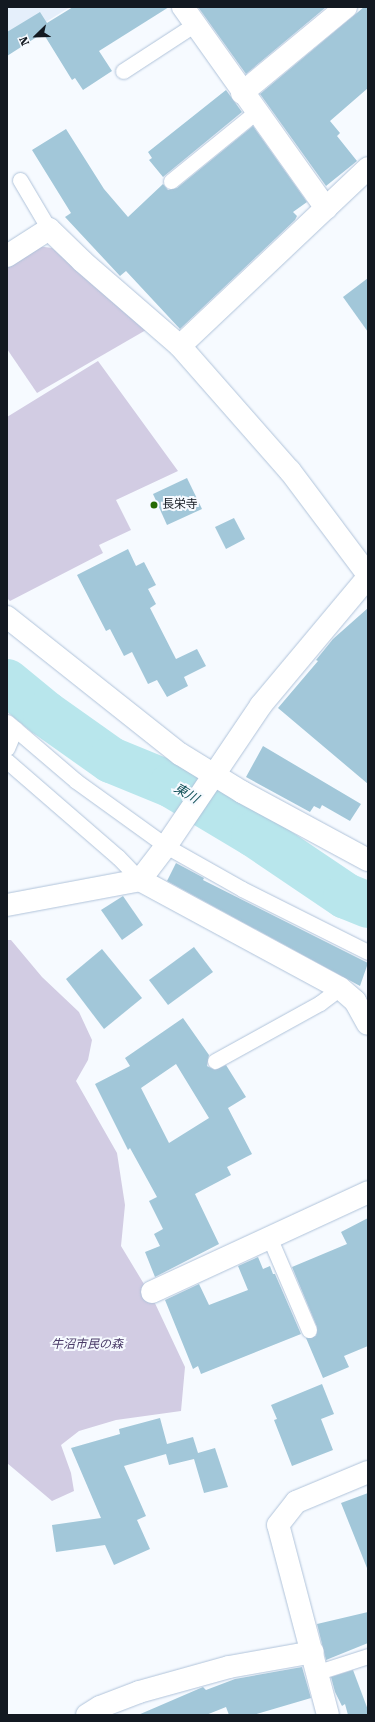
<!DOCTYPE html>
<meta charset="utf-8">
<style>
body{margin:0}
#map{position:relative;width:375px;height:1722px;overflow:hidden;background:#f6faff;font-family:"Roboto Serif","Noto Sans JP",serif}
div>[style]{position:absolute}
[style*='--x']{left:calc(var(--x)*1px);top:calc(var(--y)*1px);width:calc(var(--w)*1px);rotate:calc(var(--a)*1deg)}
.built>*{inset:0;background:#e5effb}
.green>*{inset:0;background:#d2cce3}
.river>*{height:46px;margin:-23px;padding:0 23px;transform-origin:23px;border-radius:23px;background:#b8e6ec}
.building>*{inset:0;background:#a2c7d9}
.roads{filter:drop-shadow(0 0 1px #b0c3da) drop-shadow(0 0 1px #b0c3da)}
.lane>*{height:15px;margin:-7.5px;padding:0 7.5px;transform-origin:7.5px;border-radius:7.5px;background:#fff}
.street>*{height:22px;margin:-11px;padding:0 11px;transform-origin:11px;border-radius:11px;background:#fff}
.dots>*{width:11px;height:11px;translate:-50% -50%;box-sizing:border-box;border:2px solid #f6faff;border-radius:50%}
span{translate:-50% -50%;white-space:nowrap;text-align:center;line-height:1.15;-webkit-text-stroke:4px #f6faff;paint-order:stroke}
.poi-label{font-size:12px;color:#131921}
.left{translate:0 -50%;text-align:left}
.park-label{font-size:12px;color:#493a67;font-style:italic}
.water-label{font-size:13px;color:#0f4f57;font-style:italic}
.frame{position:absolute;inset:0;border:8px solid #131921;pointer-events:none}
.north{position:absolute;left:16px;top:16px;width:40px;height:40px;-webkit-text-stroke:3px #f6faff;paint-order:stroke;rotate:247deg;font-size:11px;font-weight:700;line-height:16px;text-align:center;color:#131921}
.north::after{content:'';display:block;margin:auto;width:14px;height:18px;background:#131921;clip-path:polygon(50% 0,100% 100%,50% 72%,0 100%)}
</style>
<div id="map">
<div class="built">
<div style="clip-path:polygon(7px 7px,70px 7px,7px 46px)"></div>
</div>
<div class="green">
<div style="clip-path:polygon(37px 246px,52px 248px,146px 330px,37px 393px,7px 349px,7px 267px)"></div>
<div style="clip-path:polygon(98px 361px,178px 471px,116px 500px,131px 530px,99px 545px,103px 553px,10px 601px,7px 598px,7px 417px)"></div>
<div style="clip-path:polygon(7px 940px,11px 940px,42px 977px,79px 1012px,92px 1040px,88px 1060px,76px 1081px,117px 1153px,125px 1205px,121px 1246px,153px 1299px,185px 1367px,181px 1411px,116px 1420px,79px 1431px,61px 1445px,71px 1473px,74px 1491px,52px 1501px,7px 1463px)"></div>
</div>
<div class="river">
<div style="--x:7;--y:682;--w:50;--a:39.4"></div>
<div style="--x:46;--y:714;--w:80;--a:35.3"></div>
<div style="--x:111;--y:760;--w:66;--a:22.3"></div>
<div style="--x:172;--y:785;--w:96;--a:30.9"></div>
<div style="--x:254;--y:834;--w:111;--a:34"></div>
<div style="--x:346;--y:896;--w:24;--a:22"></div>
</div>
<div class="building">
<div style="clip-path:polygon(73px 7px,169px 7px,99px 51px,112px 71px,83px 90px,75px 78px,72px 80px,43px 33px,7px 56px,7px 32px,40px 12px,47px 23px)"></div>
<div style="clip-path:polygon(198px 7px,325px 7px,325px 8px,246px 74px)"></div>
<div style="clip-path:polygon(364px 7px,368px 7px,368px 88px,330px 121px,340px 133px,337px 136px,357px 161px,326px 186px,260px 94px)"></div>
<div style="clip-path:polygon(226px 90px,242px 112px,163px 177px,149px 160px,152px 158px,148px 152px)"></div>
<div style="clip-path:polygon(253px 126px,307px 202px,293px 212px,297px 216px,295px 220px,180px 329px,126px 271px,120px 276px,65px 217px,71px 213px,32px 150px,66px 129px,104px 189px,128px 217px,163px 184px,168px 190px,177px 188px)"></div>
<div style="clip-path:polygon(368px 278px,368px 332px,343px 297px)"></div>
<div style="clip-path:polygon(187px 478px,202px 509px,167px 525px,153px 494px)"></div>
<div style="clip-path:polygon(234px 518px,245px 539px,226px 549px,215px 527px)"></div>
<div style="clip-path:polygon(128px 549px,136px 566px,144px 562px,156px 585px,148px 589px,156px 604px,150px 608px,176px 659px,197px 649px,206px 666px,184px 677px,188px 686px,167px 697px,157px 680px,148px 684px,132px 652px,124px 656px,110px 629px,106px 631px,77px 575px)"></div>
<div style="clip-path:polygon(368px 608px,368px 784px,278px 708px,318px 661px,316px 660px,333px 639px)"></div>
<div style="clip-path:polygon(263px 746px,361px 804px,350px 821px,322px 805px,320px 809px,314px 806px,310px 812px,246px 777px)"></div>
<div style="clip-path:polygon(176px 863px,204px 878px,203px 880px,368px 963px,360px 986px,167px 881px)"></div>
<div style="clip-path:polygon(123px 896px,143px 925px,122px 940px,101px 910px)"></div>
<div style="clip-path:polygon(194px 947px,213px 972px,168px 1005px,149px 980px)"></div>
<div style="clip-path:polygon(102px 949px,142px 998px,104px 1029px,66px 979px)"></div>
<div style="clip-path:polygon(evenodd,183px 1018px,209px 1055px,207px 1066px,215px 1070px,226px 1065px,246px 1097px,228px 1108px,252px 1154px,227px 1167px,231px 1175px,195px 1194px,219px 1244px,155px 1277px,145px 1252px,160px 1246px,154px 1234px,163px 1229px,149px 1201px,157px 1197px,130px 1148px,128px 1150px,95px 1084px,130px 1066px,125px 1058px,183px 1018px,176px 1064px,209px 1118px,169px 1143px,141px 1088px,176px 1064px)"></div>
<div style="clip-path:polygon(368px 1218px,368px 1346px,344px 1356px,349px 1367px,323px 1378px,306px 1338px,316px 1336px,317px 1327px,292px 1267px,347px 1244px,341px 1232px)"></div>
<div style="clip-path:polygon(258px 1257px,263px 1269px,270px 1266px,273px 1274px,275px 1274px,301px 1334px,201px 1374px,198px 1366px,193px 1369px,165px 1300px,199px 1284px,209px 1305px,248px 1290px,238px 1266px)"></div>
<div style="clip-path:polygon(322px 1384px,334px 1414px,321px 1419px,333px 1450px,292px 1466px,274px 1420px,277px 1419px,271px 1405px)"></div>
<div style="clip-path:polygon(160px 1418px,167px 1444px,193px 1437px,198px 1453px,215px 1448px,228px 1487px,204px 1493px,194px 1459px,169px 1465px,166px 1454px,124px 1466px,146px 1516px,137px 1520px,150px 1549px,114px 1565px,105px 1545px,56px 1552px,52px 1525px,101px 1518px,71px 1448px,120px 1434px,119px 1429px)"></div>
<div style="clip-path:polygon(368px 1493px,368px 1567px,367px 1568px,341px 1503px)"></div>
<div style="clip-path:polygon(368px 1612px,368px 1643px,326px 1660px,317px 1624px)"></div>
<div style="clip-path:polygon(302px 1667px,311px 1698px,253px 1715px,229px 1715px,226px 1707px,206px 1715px,138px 1715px,203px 1687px,206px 1690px,235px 1679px)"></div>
<div style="clip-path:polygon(353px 1670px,368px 1710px,368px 1715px,348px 1715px,345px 1704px,342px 1706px,335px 1692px,331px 1677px)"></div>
</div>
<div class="roads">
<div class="lane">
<div style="--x:123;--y:71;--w:86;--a:-33.1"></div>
<div style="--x:20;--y:180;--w:57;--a:59.4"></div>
<div style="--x:171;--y:181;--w:109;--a:-39.1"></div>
<div style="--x:7;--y:722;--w:91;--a:40.5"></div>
<div style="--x:76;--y:781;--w:111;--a:35.8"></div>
<div style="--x:166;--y:846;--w:87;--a:29.5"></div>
<div style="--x:242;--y:889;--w:141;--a:26.6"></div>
<div style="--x:7;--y:748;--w:21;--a:-67"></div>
<div style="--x:7;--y:761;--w:147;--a:40.9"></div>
<div style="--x:118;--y:857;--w:32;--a:46"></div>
<div style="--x:215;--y:1061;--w:120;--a:-28.9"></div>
<div style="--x:320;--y:1003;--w:25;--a:-37"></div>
<div style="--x:270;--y:1239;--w:99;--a:66.8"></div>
<div style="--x:318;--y:1672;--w:52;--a:-17.7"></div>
</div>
<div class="street">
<div style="--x:183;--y:7;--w:247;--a:54.6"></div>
<div style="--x:242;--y:93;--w:135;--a:-39.6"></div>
<div style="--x:7;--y:256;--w:50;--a:-32.7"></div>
<div style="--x:49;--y:229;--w:47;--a:44.1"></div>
<div style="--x:83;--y:262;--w:128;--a:40.9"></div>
<div style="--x:180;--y:346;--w:167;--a:48.7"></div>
<div style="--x:290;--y:471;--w:130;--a:53.1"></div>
<div style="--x:180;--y:346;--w:259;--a:-43.4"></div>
<div style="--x:7;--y:617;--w:221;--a:38.4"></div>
<div style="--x:180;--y:754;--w:73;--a:31.5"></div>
<div style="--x:242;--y:792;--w:143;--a:28.4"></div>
<div style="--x:140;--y:880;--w:43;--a:-52.6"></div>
<div style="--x:166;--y:846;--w:170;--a:-56"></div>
<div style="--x:261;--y:705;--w:167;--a:-50.1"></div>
<div style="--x:7;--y:905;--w:135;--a:-10.6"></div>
<div style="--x:140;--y:880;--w:227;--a:28.4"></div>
<div style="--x:340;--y:988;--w:20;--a:41"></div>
<div style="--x:355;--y:1001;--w:26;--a:61"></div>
<div style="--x:152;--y:1292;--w:238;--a:-24.8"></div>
<div style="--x:87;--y:1715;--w:15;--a:-32"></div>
<div style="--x:100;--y:1707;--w:42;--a:-21"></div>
<div style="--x:139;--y:1692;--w:93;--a:-15.5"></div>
<div style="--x:229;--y:1667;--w:85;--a:-10.1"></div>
<div style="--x:328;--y:1715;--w:196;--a:-104.7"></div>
<div style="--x:278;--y:1525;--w:29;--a:-52"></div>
<div style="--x:296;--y:1502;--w:78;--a:-22.6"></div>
</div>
</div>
<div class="dots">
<div style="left:154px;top:505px;background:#256a03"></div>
</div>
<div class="poi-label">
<span class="left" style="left:162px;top:505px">長栄寺</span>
</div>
<div class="park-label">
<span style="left:87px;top:1345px">牛沼市民の森</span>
</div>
<div class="water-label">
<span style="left:186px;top:794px;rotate:30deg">東川</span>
</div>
<div class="frame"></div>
<div class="north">N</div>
</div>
